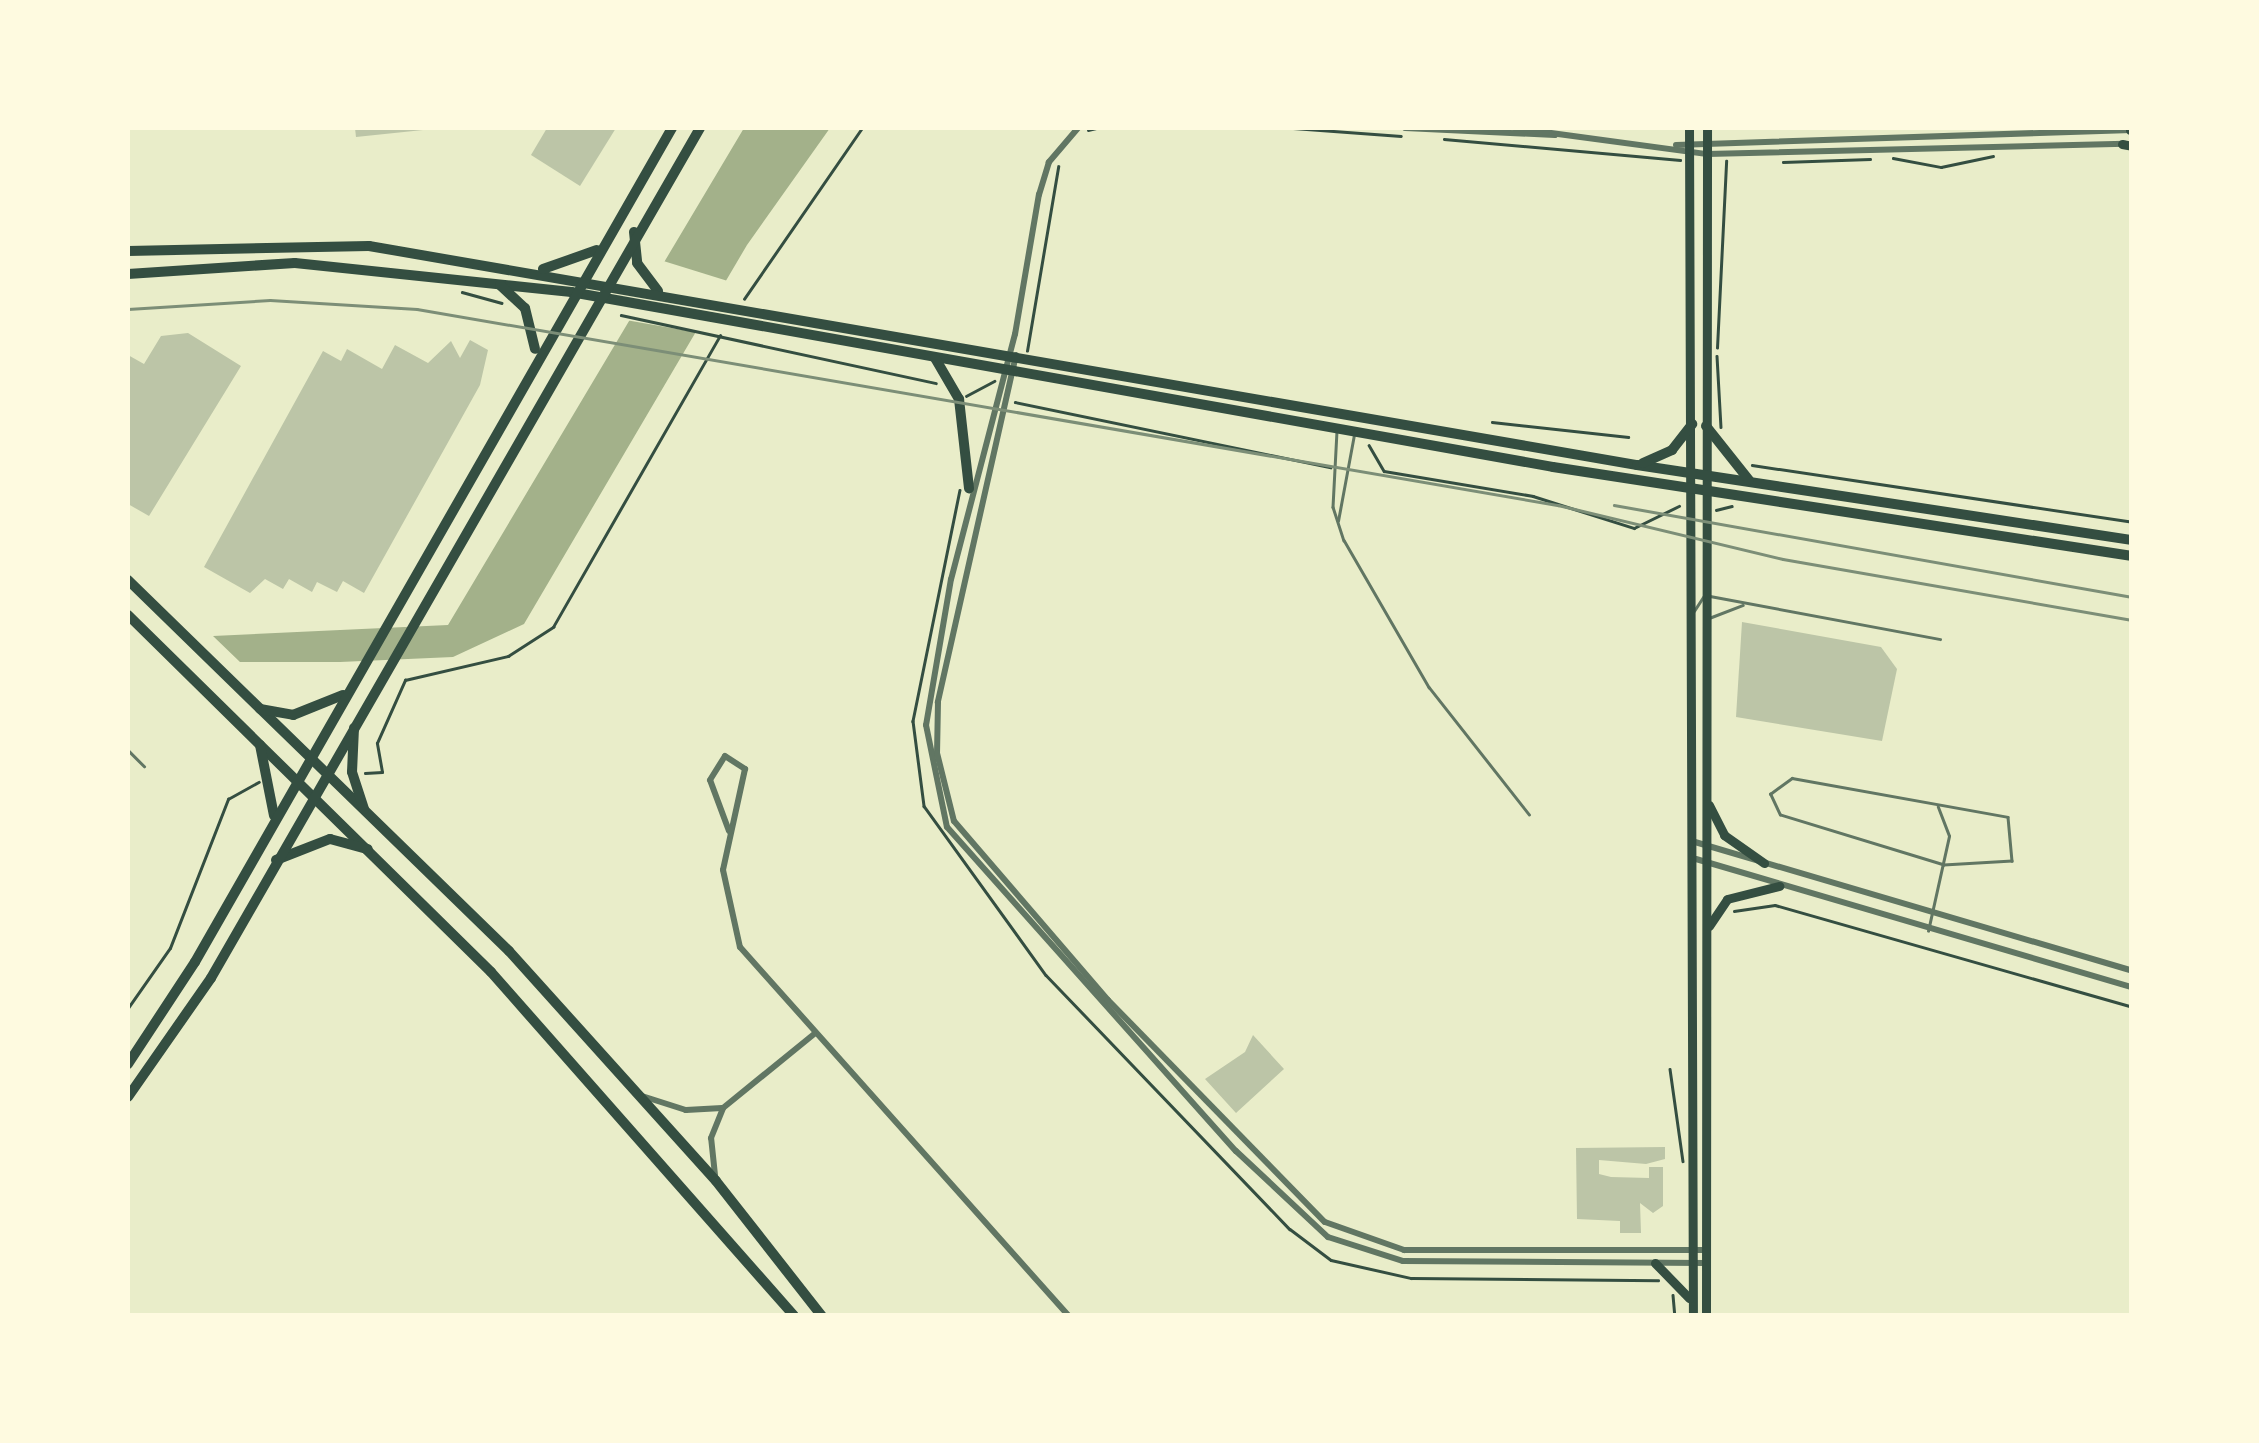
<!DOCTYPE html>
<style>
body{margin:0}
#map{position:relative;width:2259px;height:1443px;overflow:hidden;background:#e9edc9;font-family:Bitter,serif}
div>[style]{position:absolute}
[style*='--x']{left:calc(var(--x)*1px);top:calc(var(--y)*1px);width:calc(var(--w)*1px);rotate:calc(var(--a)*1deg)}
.water>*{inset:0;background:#a3b18a}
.pier>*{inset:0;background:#e9edc9}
.building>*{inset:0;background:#bcc5a7}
.path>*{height:2.5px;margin:-1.25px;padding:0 1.25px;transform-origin:1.25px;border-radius:1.25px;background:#344e41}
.service>*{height:2.5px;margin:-1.25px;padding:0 1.25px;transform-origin:1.25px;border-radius:1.25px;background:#617663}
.minor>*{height:6px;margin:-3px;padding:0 3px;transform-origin:3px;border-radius:3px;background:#617663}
.secondary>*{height:9px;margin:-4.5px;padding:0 4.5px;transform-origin:4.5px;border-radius:4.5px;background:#344e41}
.primary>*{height:10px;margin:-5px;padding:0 5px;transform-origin:5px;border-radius:5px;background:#344e41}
.rail>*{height:2.5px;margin:-1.25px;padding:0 1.25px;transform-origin:1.25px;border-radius:1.25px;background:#7c8e77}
span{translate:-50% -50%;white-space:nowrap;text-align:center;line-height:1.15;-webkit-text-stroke:10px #fefae0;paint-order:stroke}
.frame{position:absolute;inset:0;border:130px solid #fefae0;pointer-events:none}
</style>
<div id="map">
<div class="water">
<div style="clip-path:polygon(744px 128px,830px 128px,747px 245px,524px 624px,453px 657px,340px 662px,240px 662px,213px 636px,448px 625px)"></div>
</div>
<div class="pier">
<div style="clip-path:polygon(657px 259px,731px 282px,700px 333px,620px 319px)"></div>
</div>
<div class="building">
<div style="clip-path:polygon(355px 128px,423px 128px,423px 130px,356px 137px)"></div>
<div style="clip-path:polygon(547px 128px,616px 128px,580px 186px,531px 155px)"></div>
<div style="clip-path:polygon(188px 333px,241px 366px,149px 516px,128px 504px,128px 355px,144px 364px,161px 336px)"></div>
<div style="clip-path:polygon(470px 340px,488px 350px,480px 385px,364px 593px,343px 581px,337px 592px,317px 582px,312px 592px,289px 579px,283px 589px,265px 579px,250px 593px,204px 567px,323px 351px,341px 361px,347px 349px,382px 369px,395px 345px,428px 363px,451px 341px,460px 358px)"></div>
<div style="clip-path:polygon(1742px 622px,1881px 647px,1897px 669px,1882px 741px,1736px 717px)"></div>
<div style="clip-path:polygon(1253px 1035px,1284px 1069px,1236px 1113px,1205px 1079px,1245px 1052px)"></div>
<div style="clip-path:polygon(1665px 1147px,1665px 1159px,1646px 1164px,1599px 1160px,1599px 1174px,1611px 1177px,1649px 1178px,1649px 1167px,1663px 1167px,1663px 1206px,1653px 1213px,1640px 1203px,1641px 1233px,1620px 1233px,1620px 1221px,1577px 1219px,1576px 1148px)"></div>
</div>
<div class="path">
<div style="--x:1293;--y:128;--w:108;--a:4.2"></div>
<div style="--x:1088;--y:130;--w:9;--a:-13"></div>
<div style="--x:1444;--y:139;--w:237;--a:5.1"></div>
<div style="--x:1893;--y:158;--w:49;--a:10.6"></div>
<div style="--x:1941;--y:167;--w:53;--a:-11.9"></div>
<div style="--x:1783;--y:162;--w:87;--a:-2"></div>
<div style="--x:462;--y:292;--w:41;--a:15.4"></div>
<div style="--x:744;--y:299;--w:208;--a:-55.4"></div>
<div style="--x:621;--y:315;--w:322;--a:12.2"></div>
<div style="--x:1717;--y:348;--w:187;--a:-87.2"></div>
<div style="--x:1027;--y:351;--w:187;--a:-80.4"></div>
<div style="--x:1717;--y:356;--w:71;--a:86.8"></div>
<div style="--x:966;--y:396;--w:32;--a:-28"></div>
<div style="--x:1015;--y:402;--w:322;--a:11.7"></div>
<div style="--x:1492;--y:422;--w:137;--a:6.3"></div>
<div style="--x:1369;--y:445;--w:30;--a:60"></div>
<div style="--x:1384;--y:471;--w:151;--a:9.5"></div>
<div style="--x:1533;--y:496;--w:106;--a:17.6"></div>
<div style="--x:1634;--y:528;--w:50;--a:-26.1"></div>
<div style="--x:1752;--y:465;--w:384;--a:8.5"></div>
<div style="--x:960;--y:490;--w:236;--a:101.5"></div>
<div style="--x:913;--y:721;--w:86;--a:82.6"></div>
<div style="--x:924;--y:806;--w:208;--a:54.2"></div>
<div style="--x:1046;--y:975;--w:352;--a:46.2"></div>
<div style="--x:1290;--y:1229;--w:51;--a:37.1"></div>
<div style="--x:1331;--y:1260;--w:82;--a:12.7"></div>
<div style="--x:1411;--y:1278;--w:247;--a:0.5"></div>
<div style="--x:1716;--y:510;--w:16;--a:-14"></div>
<div style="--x:365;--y:773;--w:17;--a:-3"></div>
<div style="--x:382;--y:772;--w:29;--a:-100"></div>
<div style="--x:377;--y:743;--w:69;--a:-66"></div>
<div style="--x:405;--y:680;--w:106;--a:-13.1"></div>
<div style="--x:508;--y:656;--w:54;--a:-32.8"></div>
<div style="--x:553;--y:627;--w:336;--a:-60.2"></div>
<div style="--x:1734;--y:911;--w:41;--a:-8.3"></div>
<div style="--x:1775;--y:905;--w:371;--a:15.9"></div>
<div style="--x:128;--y:1008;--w:73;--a:-55"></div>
<div style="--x:170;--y:948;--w:160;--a:-68.7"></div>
<div style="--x:228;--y:799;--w:35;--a:-29"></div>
<div style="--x:1670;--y:1069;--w:93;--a:82"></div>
<div style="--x:1673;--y:1295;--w:21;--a:85"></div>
</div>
<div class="service">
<div style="--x:1337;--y:431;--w:76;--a:93"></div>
<div style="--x:1333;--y:507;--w:35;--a:72"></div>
<div style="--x:1344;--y:540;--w:170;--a:60"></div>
<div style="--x:1429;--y:687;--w:162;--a:51.8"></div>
<div style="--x:1338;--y:521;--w:87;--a:-79.5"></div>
<div style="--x:1710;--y:596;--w:234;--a:10.6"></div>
<div style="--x:1694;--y:611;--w:17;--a:-57"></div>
<div style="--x:1709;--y:618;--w:36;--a:-21"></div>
<div style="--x:128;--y:750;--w:23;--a:45"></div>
<div style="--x:1792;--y:778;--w:219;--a:10.2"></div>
<div style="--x:2008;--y:817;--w:44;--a:84.8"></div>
<div style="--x:2012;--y:861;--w:68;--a:176.6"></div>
<div style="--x:1944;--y:865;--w:171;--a:-163"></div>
<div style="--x:1780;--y:815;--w:23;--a:-115"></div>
<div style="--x:1770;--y:794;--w:27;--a:-36"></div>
<div style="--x:1928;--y:931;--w:97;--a:-77.5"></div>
<div style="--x:1949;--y:836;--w:31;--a:-111"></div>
</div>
<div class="minor">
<div style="--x:1078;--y:128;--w:45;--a:130.5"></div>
<div style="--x:1049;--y:162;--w:34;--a:107"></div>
<div style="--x:1039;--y:194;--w:142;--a:99.7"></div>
<div style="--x:1015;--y:334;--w:253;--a:104.6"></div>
<div style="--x:951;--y:579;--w:148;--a:99.7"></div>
<div style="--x:926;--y:725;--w:104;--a:78.4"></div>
<div style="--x:947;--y:827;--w:434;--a:48.3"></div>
<div style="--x:1236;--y:1151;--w:126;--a:43.1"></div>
<div style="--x:1328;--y:1237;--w:79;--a:17.7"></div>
<div style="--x:1403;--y:1261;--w:301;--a:0.4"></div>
<div style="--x:1405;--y:128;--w:150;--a:2.7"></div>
<div style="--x:1514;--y:128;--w:195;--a:7.7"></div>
<div style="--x:1707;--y:154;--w:418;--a:-1.4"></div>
<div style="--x:1676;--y:145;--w:456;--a:-1.9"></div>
<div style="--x:1016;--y:355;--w:356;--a:102.7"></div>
<div style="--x:938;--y:702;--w:51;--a:91.1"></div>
<div style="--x:937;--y:753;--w:70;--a:76"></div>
<div style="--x:954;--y:821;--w:236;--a:49.3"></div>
<div style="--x:1108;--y:1000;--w:310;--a:45.7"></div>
<div style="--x:1325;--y:1222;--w:84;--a:19.5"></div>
<div style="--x:1404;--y:1250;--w:299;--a:0"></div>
<div style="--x:729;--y:831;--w:54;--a:-110.4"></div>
<div style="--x:710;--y:780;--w:28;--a:-58"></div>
<div style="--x:725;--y:756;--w:24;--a:33"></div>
<div style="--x:745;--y:769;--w:103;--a:102.3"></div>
<div style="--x:723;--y:870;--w:79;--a:77.6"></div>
<div style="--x:740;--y:947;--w:494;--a:48.3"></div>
<div style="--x:1695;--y:842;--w:456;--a:16.4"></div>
<div style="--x:1696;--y:859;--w:454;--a:16.4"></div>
<div style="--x:642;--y:1096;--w:46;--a:17.7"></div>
<div style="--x:686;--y:1110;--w:36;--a:-3"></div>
<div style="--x:715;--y:1175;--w:37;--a:-96"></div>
<div style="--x:711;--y:1138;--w:32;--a:-68"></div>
<div style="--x:723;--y:1108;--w:117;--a:-39.1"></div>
</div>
<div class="secondary">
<div style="--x:1689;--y:128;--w:1188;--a:89.81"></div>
<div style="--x:2130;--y:130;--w:2;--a:-27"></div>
<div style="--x:2122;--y:144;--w:10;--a:11"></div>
<div style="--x:1709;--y:805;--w:34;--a:63"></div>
<div style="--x:1724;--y:835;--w:49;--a:35"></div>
<div style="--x:1709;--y:926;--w:32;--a:-56"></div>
<div style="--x:1727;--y:899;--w:54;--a:-14"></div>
<div style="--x:1655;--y:1263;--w:49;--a:45.8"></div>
<div style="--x:1706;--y:1316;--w:1188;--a:-89.95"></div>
</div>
<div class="primary">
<div style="--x:634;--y:232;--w:31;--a:84"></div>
<div style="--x:637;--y:263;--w:35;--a:53"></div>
<div style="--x:128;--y:251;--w:241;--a:-1.2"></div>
<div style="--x:369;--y:246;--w:1287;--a:9.8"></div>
<div style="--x:1637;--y:465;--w:501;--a:8.62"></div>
<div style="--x:543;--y:269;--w:57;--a:-19.4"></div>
<div style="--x:128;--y:274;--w:167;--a:-3.8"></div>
<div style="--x:295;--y:263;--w:278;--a:6"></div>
<div style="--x:571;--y:292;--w:997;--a:10.1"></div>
<div style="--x:1553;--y:467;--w:586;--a:8.74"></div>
<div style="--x:500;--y:285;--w:34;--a:43"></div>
<div style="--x:525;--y:308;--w:42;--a:76.3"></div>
<div style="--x:935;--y:358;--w:48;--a:59.7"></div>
<div style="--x:959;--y:399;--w:90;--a:83.6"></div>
<div style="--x:1706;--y:426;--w:69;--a:51.5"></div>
<div style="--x:1643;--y:463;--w:32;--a:-24"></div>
<div style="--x:1672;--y:450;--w:33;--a:-52"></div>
<div style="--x:128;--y:580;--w:532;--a:44.24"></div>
<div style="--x:509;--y:951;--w:309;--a:48"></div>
<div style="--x:716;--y:1181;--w:172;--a:51.9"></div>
<div style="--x:128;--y:615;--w:509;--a:44.52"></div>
<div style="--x:491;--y:972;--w:458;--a:48.6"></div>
<div style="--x:260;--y:709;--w:34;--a:10"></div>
<div style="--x:293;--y:715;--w:54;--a:-21.8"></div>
<div style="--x:354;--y:728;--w:44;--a:92.6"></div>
<div style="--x:352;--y:772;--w:39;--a:72"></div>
<div style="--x:260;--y:745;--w:72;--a:78.8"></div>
<div style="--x:276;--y:860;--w:58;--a:-21.3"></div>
<div style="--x:330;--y:839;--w:39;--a:15"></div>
<div style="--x:128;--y:1064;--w:122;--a:-56.7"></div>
<div style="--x:195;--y:962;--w:961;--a:-60.23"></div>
<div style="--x:128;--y:1097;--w:145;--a:-55.1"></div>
<div style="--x:211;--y:978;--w:981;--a:-60.09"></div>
</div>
<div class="rail">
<div style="--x:128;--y:309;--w:142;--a:-3.6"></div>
<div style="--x:270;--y:300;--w:147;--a:3.5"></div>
<div style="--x:417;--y:309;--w:1158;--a:9.75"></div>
<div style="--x:1558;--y:505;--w:231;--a:13.5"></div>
<div style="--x:1783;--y:559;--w:354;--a:9.9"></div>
<div style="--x:1614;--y:505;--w:526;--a:10.07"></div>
</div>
<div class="frame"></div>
</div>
